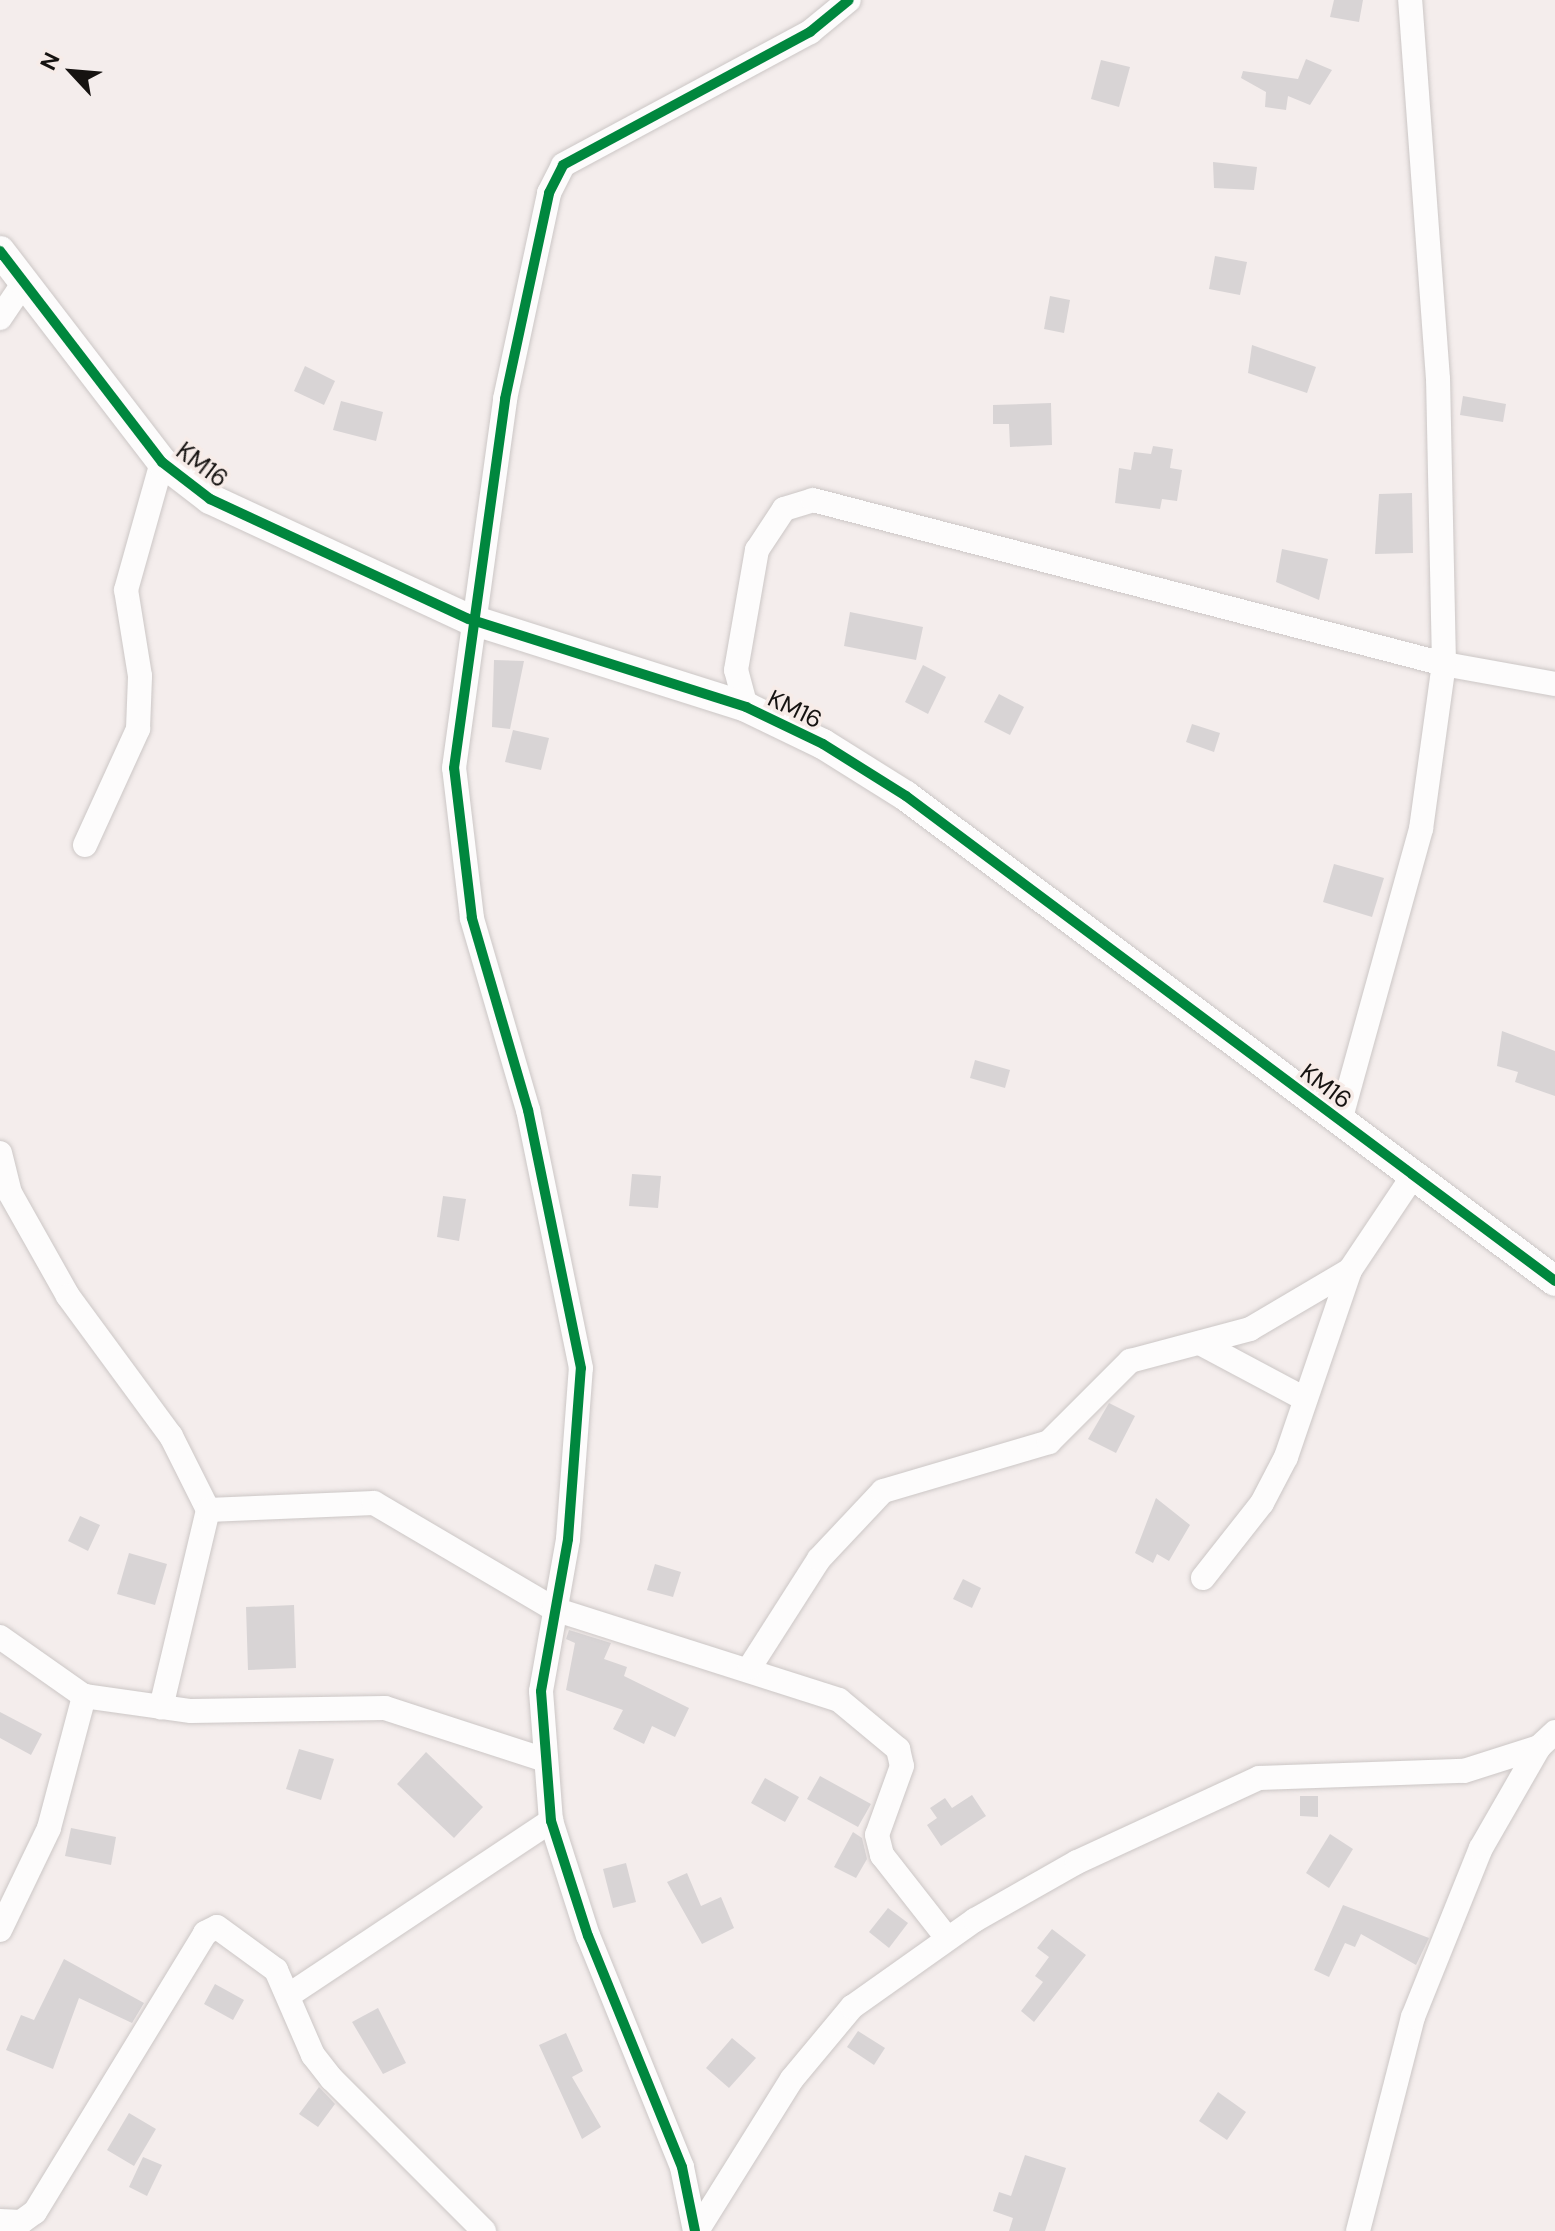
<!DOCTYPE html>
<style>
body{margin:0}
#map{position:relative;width:1555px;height:2231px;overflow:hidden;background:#f4edec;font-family:"DM Sans",sans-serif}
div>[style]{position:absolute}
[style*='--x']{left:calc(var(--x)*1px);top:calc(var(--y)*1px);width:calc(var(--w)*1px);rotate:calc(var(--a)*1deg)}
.building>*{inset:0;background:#d8d4d5}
.roads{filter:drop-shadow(0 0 2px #ccc7c6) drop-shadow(0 0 2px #ccc7c6)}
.minor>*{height:24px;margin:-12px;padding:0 12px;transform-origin:12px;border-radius:12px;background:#fdfcfc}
.tertiary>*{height:30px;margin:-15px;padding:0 15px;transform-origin:15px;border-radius:15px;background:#fdfcfc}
.cycleway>*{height:10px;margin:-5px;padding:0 5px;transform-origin:5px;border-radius:5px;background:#00873e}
span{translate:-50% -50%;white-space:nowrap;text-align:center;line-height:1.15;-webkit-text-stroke:7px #f7ece8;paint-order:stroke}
.street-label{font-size:24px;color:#161311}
.north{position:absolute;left:32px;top:32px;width:80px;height:80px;-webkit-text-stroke:6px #f7ece8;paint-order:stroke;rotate:296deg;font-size:22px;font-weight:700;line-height:32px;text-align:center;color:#161311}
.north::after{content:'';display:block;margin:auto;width:28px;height:36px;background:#161311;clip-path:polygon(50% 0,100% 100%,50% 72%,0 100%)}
</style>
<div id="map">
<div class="building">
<div style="clip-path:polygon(1334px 0,1363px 0,1359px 22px,1330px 17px)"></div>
<div style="clip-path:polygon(1306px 59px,1332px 70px,1310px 105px,1288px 96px,1286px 110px,1265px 107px,1266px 92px,1241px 78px,1243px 71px,1298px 79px)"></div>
<div style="clip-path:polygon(1101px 60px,1130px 67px,1119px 107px,1091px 99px)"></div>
<div style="clip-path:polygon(1213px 162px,1257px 167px,1254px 190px,1214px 188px)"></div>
<div style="clip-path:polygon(1215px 256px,1247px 262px,1240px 295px,1209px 289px)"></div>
<div style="clip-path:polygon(1050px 296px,1070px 300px,1064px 333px,1044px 329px)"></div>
<div style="clip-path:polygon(1252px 345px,1316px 367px,1307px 393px,1248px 373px)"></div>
<div style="clip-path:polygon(305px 366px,335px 381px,324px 405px,294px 391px)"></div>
<div style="clip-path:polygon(1463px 396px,1506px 404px,1503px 422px,1460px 415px)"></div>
<div style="clip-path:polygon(341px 401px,383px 412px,376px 441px,333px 430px)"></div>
<div style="clip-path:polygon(1051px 403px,1052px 445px,1010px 447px,1009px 424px,993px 424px,993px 405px)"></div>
<div style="clip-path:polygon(1153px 446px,1173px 449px,1170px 468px,1182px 470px,1177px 501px,1162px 499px,1160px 509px,1115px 503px,1119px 468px,1131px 470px,1134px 452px,1151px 454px)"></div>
<div style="clip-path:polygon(1412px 493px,1413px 553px,1375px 554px,1379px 494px)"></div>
<div style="clip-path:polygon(1282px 549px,1328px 559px,1319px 600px,1276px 582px)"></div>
<div style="clip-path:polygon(850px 612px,923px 627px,916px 660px,844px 646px)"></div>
<div style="clip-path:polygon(494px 660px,524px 661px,510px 729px,492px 727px)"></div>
<div style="clip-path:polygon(923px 665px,946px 677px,928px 714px,905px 702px)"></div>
<div style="clip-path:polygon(999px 694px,1024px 707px,1010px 735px,984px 722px)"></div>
<div style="clip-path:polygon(1192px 724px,1220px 733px,1214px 752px,1186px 742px)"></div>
<div style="clip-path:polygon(513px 730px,549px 738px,541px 770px,505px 762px)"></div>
<div style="clip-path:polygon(1334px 864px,1384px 878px,1372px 917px,1323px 902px)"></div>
<div style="clip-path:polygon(1502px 1031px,1555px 1051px,1555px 1096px,1515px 1082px,1518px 1072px,1497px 1066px)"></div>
<div style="clip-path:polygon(975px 1060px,1010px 1070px,1005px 1088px,970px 1078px)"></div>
<div style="clip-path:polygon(632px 1174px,661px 1176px,658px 1208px,629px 1206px)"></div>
<div style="clip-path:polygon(443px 1196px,466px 1199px,459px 1241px,437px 1237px)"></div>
<div style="clip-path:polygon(1109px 1403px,1135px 1416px,1116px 1453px,1088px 1439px)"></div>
<div style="clip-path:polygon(1156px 1498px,1190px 1525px,1169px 1561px,1157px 1554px,1153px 1563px,1135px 1553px)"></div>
<div style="clip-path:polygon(80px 1516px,100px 1525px,88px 1551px,68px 1541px)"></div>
<div style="clip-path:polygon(129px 1553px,167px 1564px,155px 1605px,117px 1594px)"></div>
<div style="clip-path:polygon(655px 1564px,681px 1572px,673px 1597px,647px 1590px)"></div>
<div style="clip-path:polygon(963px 1579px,981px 1588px,972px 1608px,953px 1599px)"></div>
<div style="clip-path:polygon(294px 1605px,296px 1668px,248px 1670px,246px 1607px)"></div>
<div style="clip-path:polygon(569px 1630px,611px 1643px,604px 1659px,627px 1667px,624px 1676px,689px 1708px,675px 1737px,652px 1726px,644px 1744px,613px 1729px,623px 1710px,566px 1690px,575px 1643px,566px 1639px)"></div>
<div style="clip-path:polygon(0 1712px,42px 1734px,31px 1755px,0 1738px)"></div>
<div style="clip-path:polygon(299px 1749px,334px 1759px,321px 1800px,286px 1789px)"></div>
<div style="clip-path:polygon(426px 1752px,483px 1807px,454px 1838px,397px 1784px)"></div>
<div style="clip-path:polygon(820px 1776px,871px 1804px,858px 1827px,807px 1799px)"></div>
<div style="clip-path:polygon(765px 1778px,799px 1797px,785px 1822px,751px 1803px)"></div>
<div style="clip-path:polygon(972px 1795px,986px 1816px,941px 1846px,927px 1825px,937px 1818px,930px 1808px,945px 1798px,952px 1808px)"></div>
<div style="clip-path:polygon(1300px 1796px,1318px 1796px,1318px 1817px,1300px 1816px)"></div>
<div style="clip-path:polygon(71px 1828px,116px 1837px,111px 1865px,65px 1856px)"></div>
<div style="clip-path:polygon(853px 1832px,862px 1838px,867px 1859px,856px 1878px,834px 1867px)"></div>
<div style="clip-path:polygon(1330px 1834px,1353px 1849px,1329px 1888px,1306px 1873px)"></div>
<div style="clip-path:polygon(626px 1863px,636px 1902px,613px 1908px,603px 1869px)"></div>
<div style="clip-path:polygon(687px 1873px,701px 1906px,721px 1897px,734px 1928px,702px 1944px,667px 1882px)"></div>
<div style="clip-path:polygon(1343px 1905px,1429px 1938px,1416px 1965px,1361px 1934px,1355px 1947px,1345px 1943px,1329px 1977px,1314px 1970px)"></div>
<div style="clip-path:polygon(888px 1908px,908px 1923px,889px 1948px,869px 1932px)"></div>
<div style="clip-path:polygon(1052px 1929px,1086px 1955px,1034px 2022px,1021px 2011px,1043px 1982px,1035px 1976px,1049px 1957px,1037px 1948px)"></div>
<div style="clip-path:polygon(64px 1959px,144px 2003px,132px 2023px,79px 1998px,53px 2069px,6px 2050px,21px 2015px,34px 2020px)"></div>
<div style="clip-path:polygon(215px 1984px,244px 2000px,233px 2020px,204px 2004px)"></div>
<div style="clip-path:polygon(378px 2008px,406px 2063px,383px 2074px,352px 2022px)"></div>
<div style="clip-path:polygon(858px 2031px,885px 2048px,874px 2065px,847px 2047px)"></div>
<div style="clip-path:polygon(566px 2033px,583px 2071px,572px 2077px,601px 2127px,582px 2139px,539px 2045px)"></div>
<div style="clip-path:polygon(732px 2038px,756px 2058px,729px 2088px,706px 2068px)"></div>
<div style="clip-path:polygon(319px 2087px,335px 2104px,318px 2127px,299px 2114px)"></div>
<div style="clip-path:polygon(1218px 2092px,1246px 2112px,1227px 2140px,1199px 2121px)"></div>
<div style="clip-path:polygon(129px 2113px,156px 2129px,134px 2166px,107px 2150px)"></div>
<div style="clip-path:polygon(1025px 2155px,1066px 2168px,1045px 2231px,1009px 2231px,1013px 2218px,993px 2211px,999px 2192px,1011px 2196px)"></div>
<div style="clip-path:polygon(143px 2157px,162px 2165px,147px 2196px,129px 2187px)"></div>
</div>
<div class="roads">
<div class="minor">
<div style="--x:0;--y:318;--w:45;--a:-56"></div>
<div style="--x:746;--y:707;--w:38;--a:-105"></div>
<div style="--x:736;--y:670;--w:122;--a:-80.1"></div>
<div style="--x:757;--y:550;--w:49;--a:-56.6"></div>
<div style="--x:784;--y:509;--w:30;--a:-17"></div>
<div style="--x:813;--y:500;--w:652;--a:14.57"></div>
<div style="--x:1444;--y:664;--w:113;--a:10.2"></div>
<div style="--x:85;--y:845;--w:128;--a:-65.4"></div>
<div style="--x:138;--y:729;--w:53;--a:-87.8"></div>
<div style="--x:140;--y:676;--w:87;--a:-99.2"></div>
<div style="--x:126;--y:590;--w:133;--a:-74.3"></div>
<div style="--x:1340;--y:1121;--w:303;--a:-74.5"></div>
<div style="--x:1421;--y:829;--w:167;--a:-82.1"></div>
<div style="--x:1444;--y:664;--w:285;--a:-91.2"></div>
<div style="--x:1438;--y:379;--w:380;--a:-94.2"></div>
<div style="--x:0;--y:1153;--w:41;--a:76"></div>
<div style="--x:10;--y:1193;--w:118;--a:60.6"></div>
<div style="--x:68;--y:1296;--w:174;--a:53.7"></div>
<div style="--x:171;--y:1436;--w:83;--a:63.4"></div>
<div style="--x:208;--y:1510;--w:203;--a:103.4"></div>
<div style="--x:1200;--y:1343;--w:119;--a:28.1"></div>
<div style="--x:208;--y:1510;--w:166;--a:-2.4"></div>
<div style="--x:374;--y:1503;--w:209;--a:30.5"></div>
<div style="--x:554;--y:1609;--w:299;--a:17.7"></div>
<div style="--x:839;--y:1700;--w:77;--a:39.7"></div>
<div style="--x:898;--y:1749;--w:17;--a:77"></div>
<div style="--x:902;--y:1766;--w:73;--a:109.9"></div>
<div style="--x:877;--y:1835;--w:21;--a:76"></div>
<div style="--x:882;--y:1855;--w:105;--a:51.9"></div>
<div style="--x:1203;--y:1578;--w:95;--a:-51.8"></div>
<div style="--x:1262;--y:1503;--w:52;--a:-62.4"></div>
<div style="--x:1286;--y:1457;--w:198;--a:-71.1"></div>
<div style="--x:1350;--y:1270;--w:113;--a:-56.2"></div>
<div style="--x:0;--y:1637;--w:103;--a:35.1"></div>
<div style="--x:84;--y:1696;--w:108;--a:8"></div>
<div style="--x:191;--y:1711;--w:194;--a:-0.9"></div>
<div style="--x:385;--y:1708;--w:168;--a:18"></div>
<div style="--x:750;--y:1667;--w:128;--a:-57.4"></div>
<div style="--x:819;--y:1559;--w:93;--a:-46.7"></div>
<div style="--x:883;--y:1491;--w:173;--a:-16.4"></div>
<div style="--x:1049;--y:1442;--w:115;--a:-45"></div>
<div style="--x:1130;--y:1361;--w:124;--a:-14.9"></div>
<div style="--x:1250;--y:1329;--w:116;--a:-30.5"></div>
<div style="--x:0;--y:1930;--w:113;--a:-64.3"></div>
<div style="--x:49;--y:1828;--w:137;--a:-75.1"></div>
<div style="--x:289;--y:1995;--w:315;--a:-33.6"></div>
<div style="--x:0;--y:2221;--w:21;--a:3"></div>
<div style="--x:21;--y:2222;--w:17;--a:-36"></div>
<div style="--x:35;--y:2212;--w:327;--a:-58.6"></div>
<div style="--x:205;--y:1933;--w:13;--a:-27"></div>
<div style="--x:217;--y:1927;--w:73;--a:36.1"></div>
<div style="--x:276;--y:1970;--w:93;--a:66.5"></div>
<div style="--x:313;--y:2055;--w:31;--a:52"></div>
<div style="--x:332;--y:2079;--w:215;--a:45"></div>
<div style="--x:695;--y:2231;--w:65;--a:-101.5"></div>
<div style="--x:682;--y:2167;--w:249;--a:-112.1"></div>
<div style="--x:588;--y:1936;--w:121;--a:-107.8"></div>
<div style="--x:551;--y:1821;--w:130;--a:-94.4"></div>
<div style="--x:541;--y:1691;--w:154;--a:-79.9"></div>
<div style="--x:568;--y:1539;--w:171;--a:-85.7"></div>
<div style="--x:581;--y:1368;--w:263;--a:-101.6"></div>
<div style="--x:528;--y:1110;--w:200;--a:-106.3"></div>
<div style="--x:472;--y:918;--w:151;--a:-96.8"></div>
<div style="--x:454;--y:768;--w:373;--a:-82.1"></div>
<div style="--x:505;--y:399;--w:211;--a:-77.9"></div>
<div style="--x:549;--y:193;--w:31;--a:-63"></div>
<div style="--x:563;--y:165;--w:281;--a:-28.3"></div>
<div style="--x:810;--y:32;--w:50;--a:-39.4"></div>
<div style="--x:697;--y:2231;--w:179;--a:-58"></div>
<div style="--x:792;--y:2079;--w:94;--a:-50.2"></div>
<div style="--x:852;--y:2007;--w:151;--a:-35.3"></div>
<div style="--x:975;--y:1920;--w:117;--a:-29.6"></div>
<div style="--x:1077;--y:1862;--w:200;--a:-24.8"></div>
<div style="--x:1259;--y:1778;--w:205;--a:-2"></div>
<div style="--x:1464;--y:1771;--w:79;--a:-17.7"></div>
<div style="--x:1539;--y:1747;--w:22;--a:-43"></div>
<div style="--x:1358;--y:2231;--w:221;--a:-75.6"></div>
<div style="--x:1413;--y:2017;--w:182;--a:-68.1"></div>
<div style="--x:1481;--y:1848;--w:116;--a:-60.1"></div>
</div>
<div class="tertiary">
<div style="--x:0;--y:251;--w:266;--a:52.5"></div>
<div style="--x:162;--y:462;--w:61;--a:37.6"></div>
<div style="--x:210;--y:499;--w:285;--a:24.9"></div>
<div style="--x:469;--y:619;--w:291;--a:17.6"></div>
<div style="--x:746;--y:707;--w:85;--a:25.7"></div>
<div style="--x:823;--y:744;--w:98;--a:32.1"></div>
<div style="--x:906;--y:796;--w:810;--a:36.77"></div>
</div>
</div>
<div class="cycleway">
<div style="--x:0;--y:251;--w:266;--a:52.5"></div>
<div style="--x:162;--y:462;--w:61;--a:37.6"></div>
<div style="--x:210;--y:499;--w:285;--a:24.9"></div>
<div style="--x:469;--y:619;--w:291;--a:17.6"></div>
<div style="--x:746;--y:707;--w:85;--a:25.7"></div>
<div style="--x:823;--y:744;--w:98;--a:32.1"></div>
<div style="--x:906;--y:796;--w:810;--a:36.77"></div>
<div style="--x:695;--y:2231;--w:65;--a:-101.5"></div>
<div style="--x:682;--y:2167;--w:249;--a:-112.1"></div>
<div style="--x:588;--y:1936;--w:121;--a:-107.8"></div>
<div style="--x:551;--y:1821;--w:130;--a:-94.4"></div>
<div style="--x:541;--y:1691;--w:154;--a:-79.9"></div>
<div style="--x:568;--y:1539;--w:171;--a:-85.7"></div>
<div style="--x:581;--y:1368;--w:263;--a:-101.6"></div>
<div style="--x:528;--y:1110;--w:200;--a:-106.3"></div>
<div style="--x:472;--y:918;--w:151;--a:-96.8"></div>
<div style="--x:454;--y:768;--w:373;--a:-82.1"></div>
<div style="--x:505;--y:399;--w:211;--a:-77.9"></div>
<div style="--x:549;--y:193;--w:31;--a:-63"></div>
<div style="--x:563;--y:165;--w:281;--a:-28.3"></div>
<div style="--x:810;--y:32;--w:50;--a:-39.4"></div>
</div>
<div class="street-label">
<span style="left:202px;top:465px;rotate:37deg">KM16</span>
<span style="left:795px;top:709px;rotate:26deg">KM16</span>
<span style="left:1326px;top:1086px;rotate:37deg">KM16</span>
</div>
<div class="north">N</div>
</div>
